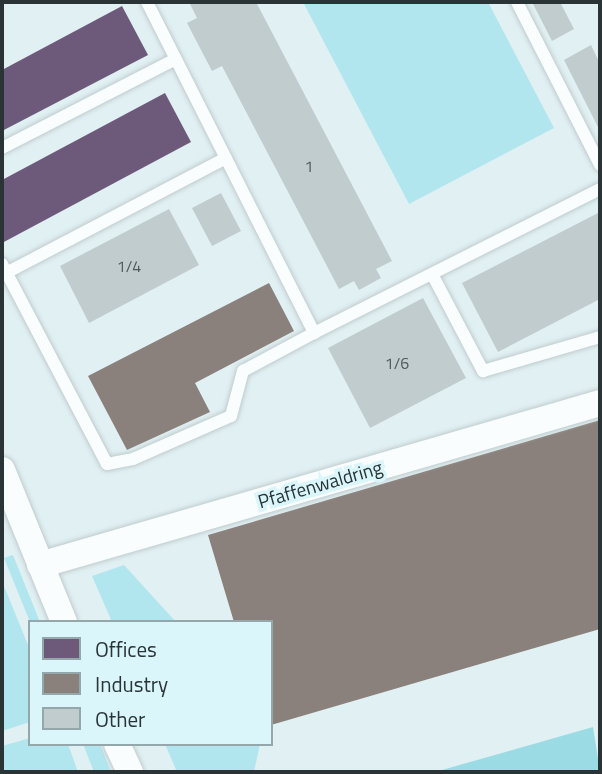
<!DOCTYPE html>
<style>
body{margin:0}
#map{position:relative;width:602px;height:774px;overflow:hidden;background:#e1f0f3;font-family:"Titillium Web",sans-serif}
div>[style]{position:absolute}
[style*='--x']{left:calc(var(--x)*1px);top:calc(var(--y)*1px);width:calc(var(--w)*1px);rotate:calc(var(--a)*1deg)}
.green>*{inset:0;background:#b2e6ee}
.forest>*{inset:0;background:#9adbe4}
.offices>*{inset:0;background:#6d597a}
.industry>*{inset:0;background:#8a817c}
.building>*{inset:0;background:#c0ccce}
.roads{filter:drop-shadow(0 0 2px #c0ccce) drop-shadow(0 0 2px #c0ccce)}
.service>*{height:12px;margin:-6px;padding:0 6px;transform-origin:6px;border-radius:6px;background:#fafdfd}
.minor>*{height:26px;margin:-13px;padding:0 13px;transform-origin:13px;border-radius:13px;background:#fafdfd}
span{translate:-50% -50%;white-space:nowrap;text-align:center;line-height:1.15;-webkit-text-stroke:7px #daf6fa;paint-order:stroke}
.number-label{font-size:16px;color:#505a5c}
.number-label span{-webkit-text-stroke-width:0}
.street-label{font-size:19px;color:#2a3436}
.frame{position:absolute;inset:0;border:4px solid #2a3436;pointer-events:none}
.legend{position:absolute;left:28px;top:620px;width:245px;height:126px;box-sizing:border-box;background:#daf6fa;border:2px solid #94a8ac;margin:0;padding:9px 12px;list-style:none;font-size:21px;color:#2a3436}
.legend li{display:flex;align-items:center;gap:14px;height:35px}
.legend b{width:35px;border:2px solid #94a8ac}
</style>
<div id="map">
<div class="green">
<div style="clip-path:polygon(303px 2px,488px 2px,554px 128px,409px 204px)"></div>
<div style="clip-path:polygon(13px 555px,40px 622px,30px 622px,4px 558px)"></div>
<div style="clip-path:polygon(124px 565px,176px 622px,112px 622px,92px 576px)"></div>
<div style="clip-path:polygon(2px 581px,30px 650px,30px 722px,2px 731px)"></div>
<div style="clip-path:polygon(30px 738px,30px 744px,68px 744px,78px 772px,2px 772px,2px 746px)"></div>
<div style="clip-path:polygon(83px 744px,100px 744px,111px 772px,94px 772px)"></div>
<div style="clip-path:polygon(165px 744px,260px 744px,254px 772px,177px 772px)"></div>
</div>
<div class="forest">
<div style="clip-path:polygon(593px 727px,600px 772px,435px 772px)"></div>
</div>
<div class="offices">
<div style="clip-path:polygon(122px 6px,148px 55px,2px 131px,2px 70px)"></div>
<div style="clip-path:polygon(165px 93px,191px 142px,2px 243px,2px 180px)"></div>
</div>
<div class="industry">
<div style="clip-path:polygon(269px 283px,294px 331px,195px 383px,210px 412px,127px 450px,88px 376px)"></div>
<div style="clip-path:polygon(600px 420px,600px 629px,271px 725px,271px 622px,234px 622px,208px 535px)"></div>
</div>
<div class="building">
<div style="clip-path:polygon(189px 2px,256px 2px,392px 261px,376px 269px,381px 278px,359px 290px,354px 281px,339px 289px,222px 66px,212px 71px,187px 23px,197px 18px)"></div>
<div style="clip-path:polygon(532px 2px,560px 2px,574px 29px,552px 41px)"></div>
<div style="clip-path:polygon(591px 45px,600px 64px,600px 131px,564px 60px)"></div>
<div style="clip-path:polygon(221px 193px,241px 231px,212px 246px,192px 208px)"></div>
<div style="clip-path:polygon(169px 209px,199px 265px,89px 323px,60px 266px)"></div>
<div style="clip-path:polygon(600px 212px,600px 299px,498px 352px,462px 283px)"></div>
<div style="clip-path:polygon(423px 298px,466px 378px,370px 428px,328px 348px)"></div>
</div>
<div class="roads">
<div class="service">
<div style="--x:147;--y:2;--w:371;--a:63.2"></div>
<div style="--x:314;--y:333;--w:320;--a:-26.7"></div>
<div style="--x:517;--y:2;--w:183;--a:63"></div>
<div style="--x:2;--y:148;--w:195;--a:-27.1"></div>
<div style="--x:2;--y:264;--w:226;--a:62.3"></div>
<div style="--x:107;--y:464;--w:26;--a:-11"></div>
<div style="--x:133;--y:459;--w:107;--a:-23.7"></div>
<div style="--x:231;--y:416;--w:47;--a:-75.1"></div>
<div style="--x:243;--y:371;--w:81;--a:-28.2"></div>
<div style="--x:6;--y:273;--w:248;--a:-27.6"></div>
<div style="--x:432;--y:274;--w:110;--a:62.3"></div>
<div style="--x:483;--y:371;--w:122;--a:-16.2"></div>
</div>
<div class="minor">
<div style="--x:2;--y:470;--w:164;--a:67.8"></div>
<div style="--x:40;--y:565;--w:583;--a:-16.13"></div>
<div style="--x:117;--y:744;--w:31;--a:65"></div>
</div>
</div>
<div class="number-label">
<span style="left:309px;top:166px">1</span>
<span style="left:129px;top:266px">1/4</span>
<span style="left:397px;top:363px">1/6</span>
</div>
<div class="street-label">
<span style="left:320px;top:484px;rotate:-16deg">Pfaffenwaldring</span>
</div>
<div class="frame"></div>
<ul class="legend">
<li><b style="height:19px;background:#6d597a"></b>Offices</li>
<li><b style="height:19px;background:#8a817c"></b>Industry</li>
<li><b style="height:19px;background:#c0ccce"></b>Other</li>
</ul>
</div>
